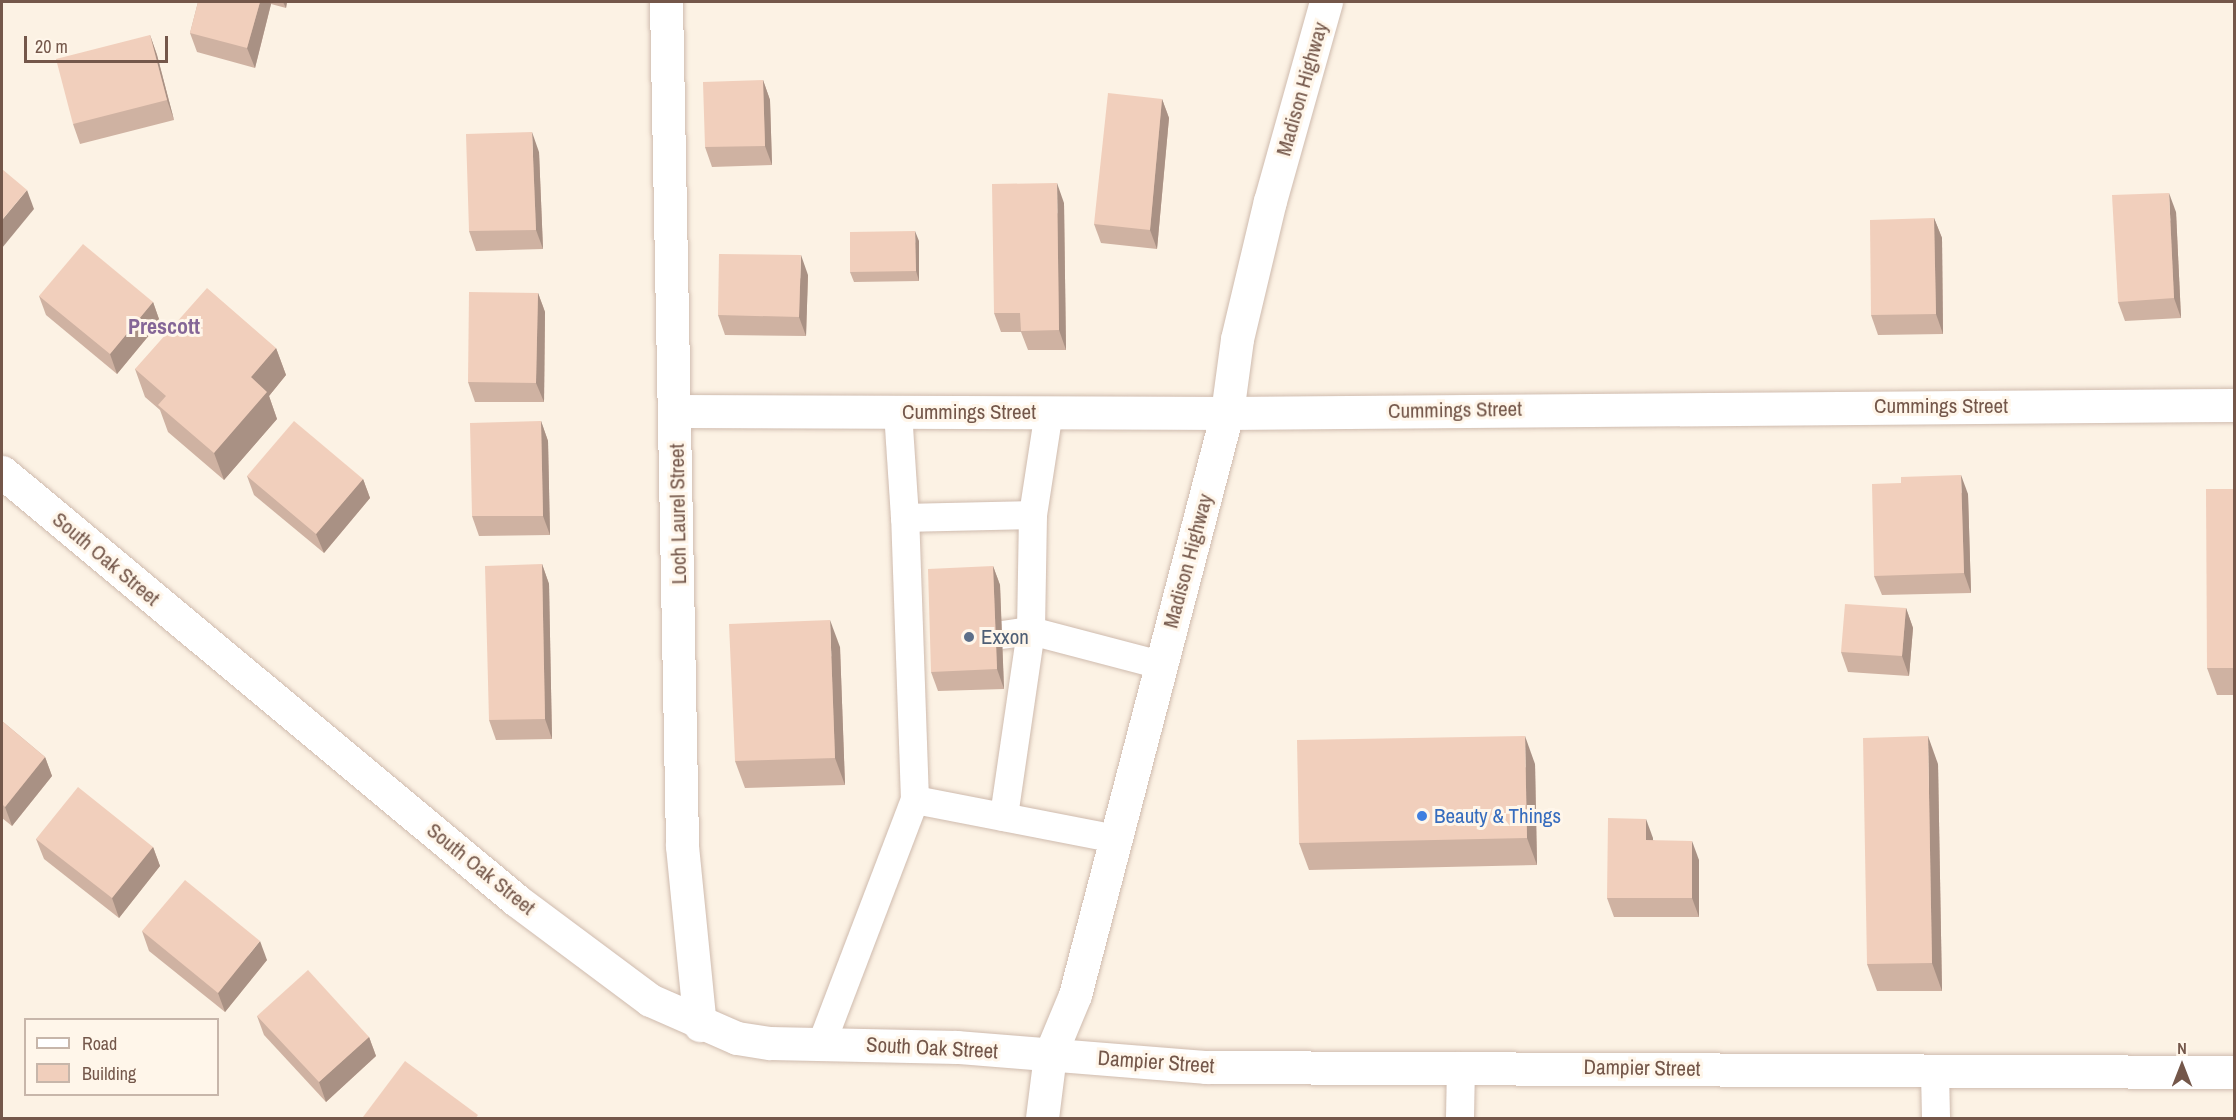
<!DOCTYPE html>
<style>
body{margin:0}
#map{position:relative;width:2236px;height:1120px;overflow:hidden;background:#fcf2e4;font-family:"Archivo Narrow",sans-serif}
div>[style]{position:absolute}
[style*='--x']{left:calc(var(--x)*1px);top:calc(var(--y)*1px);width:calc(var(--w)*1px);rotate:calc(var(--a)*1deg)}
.roads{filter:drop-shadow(0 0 2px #cfbbae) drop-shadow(0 0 2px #cfbbae)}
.lane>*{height:28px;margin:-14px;padding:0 14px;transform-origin:14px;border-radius:14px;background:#fff}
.street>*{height:33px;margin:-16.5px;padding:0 16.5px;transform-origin:16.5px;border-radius:16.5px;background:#fff}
.secondary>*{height:33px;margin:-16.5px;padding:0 16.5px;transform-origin:16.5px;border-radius:16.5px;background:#fff}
.wall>*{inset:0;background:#cfb2a2}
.shaded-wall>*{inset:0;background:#a99184}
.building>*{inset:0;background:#f1cfbc}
.dots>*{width:16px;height:16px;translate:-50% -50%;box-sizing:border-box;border:3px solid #fff6ea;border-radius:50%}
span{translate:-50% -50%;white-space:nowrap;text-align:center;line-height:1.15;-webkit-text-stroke:6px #fff6ea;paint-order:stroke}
.street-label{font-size:21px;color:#74574a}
.service-label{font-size:21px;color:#4e5e75}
.left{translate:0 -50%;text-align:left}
.shop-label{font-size:21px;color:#366cbe}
.neighbourhood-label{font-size:22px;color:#856697;font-weight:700}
.frame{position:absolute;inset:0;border:3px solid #74574a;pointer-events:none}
.legend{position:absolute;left:24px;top:1018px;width:195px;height:78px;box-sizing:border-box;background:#fff6ea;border:2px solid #c7b6aa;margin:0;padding:8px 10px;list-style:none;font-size:18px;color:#74574a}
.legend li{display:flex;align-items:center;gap:12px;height:30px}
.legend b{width:30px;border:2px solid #c7b6aa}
.north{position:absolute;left:2152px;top:1036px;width:60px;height:60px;-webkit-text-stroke:4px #fff6ea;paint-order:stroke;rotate:0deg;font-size:16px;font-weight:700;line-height:24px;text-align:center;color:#74574a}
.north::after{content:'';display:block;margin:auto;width:21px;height:27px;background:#74574a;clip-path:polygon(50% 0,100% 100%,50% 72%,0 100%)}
.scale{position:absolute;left:24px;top:36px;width:144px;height:27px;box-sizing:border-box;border:3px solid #74574a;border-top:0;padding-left:8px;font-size:18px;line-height:21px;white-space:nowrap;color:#74574a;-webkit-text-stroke:4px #fff6ea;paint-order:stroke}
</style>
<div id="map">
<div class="roads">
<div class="lane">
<div style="--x:898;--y:412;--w:106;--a:86.2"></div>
<div style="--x:905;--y:518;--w:128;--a:-1.3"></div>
<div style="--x:1033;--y:515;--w:104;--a:-81.2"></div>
<div style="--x:1033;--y:515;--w:116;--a:91"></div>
<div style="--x:1031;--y:631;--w:134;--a:14.7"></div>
<div style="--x:1002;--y:635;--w:29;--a:-8"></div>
<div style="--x:1031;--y:631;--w:188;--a:98.3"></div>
<div style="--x:915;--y:800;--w:204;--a:11"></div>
<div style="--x:822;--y:1043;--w:260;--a:-69.1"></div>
<div style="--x:915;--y:800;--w:282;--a:-92"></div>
<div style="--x:1935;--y:1073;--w:45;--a:88.7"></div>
<div style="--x:1460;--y:1118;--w:52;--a:-88.9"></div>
</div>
<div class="street">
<div style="--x:666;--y:2;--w:844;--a:88.91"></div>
<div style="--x:682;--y:846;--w:180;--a:84.3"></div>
<div style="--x:676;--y:411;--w:551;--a:0.21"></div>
<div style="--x:1227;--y:413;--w:1007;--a:-0.46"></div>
</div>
<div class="secondary">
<div style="--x:2;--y:472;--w:669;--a:39.78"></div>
<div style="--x:516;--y:900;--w:167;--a:36.7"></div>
<div style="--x:650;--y:1000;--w:95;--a:23.6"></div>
<div style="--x:737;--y:1038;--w:33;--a:9"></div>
<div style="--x:770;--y:1043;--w:187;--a:1.2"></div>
<div style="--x:957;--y:1047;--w:250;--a:4.6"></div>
<div style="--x:1206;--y:1067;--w:1028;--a:0.28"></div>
<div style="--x:1042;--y:1118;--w:64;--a:-82.8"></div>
<div style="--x:1050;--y:1055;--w:65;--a:-67.4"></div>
<div style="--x:1075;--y:995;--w:602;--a:-75.36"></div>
<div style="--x:1227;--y:413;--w:75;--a:-82.3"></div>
<div style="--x:1237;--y:339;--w:142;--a:-76.6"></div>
<div style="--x:1270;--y:201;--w:207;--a:-74.3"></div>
</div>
</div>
<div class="wall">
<div style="clip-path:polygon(198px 2px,287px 2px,286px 8px,271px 4px,255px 68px,197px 52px,190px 33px)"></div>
<div style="clip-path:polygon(150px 35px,157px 55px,174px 120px,80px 144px,73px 124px)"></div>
<div style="clip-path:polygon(763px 80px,770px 100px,772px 165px,712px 167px,705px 147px)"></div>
<div style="clip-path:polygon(1162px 99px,1169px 118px,1157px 249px,1101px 243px,1094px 224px)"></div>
<div style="clip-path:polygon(539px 152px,543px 249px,476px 251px,469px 231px)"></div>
<div style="clip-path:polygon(1064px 203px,1066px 350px,1028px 350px,1021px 332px,1001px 332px,994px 313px)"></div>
<div style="clip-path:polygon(2176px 212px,2181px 318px,2125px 321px,2118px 302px)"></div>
<div style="clip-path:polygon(1934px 218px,1942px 238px,1943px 334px,1878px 335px,1871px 315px)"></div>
<div style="clip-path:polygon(919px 241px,919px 281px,854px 282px,850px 272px)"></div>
<div style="clip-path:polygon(808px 275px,806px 336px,725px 335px,718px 315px)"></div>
<div style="clip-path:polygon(538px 293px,545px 312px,544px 402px,475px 402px,468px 382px)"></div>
<div style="clip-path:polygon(39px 296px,153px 302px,160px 322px,117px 374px,46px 315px)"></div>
<div style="clip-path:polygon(276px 348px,286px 375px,269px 396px,277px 419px,224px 480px,168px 432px,160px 410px,145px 397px,135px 369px)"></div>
<div style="clip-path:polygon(541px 421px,548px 441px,550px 535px,479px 536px,472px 516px)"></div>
<div style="clip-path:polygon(247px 476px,363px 479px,370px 498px,324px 553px,254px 495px)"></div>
<div style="clip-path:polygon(1901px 483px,1968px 494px,1971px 593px,1882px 595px,1874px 576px)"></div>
<div style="clip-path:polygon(2235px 489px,2235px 695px,2217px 695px,2207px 668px)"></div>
<div style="clip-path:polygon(542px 564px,549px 584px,552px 739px,496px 740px,489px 720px)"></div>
<div style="clip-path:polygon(993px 566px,1000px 585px,1004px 689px,938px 691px,931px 672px)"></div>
<div style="clip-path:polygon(1906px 608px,1913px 628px,1909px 676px,1848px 672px,1841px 652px)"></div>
<div style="clip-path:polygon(840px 647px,845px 785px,745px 788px,735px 761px)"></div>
<div style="clip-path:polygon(2px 721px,45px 757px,52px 776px,12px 826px,2px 818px)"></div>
<div style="clip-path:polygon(1535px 764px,1537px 865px,1309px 870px,1299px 843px)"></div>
<div style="clip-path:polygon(1938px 764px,1942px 991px,1877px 991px,1867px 964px)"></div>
<div style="clip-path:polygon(1653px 838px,1653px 840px,1699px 860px,1699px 917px,1614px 917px,1607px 898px)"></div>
<div style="clip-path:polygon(36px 839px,153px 847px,160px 866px,119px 918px,44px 859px)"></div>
<div style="clip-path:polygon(142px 931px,267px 960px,225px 1012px,149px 951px)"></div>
<div style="clip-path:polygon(257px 1016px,369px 1037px,376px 1056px,326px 1102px,264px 1035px)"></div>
</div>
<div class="shaded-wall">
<div style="clip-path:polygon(260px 2px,270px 2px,271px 4px,255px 68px,247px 48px)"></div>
<div style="clip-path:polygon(283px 2px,287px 2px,286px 8px)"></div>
<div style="clip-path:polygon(150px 35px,157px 55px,174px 120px,167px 100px)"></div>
<div style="clip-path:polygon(763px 80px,770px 100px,772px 165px,765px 146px)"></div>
<div style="clip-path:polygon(1162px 99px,1169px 118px,1157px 249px,1150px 230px)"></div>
<div style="clip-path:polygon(532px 132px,539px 152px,543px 249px,536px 230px)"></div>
<div style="clip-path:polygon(1057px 183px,1064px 203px,1066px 350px,1059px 330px)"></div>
<div style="clip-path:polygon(27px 190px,34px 209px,2px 248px,2px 220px)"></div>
<div style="clip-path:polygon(2169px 193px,2176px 212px,2181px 318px,2174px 298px)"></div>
<div style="clip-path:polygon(1934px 218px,1942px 238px,1943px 334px,1936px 314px)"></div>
<div style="clip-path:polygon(915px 231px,919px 241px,919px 281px,916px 271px)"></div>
<div style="clip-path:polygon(801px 255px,808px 275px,806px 336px,799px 317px)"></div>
<div style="clip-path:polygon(538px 293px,545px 312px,544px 402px,536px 383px)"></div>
<div style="clip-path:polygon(153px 302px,160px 322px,117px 374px,110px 354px)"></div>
<div style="clip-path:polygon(276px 348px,286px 375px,269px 396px,277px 419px,224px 480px,214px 453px,251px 377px)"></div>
<div style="clip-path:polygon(541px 421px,548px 441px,550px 535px,543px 516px)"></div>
<div style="clip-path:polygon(1961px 475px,1968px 494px,1971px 593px,1964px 573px)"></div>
<div style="clip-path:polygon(363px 479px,370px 498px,324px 553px,316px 534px)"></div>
<div style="clip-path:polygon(542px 564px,549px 584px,552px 739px,545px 719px)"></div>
<div style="clip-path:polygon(993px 566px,1000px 585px,1004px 689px,997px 669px)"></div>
<div style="clip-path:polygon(1906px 608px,1913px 628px,1909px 676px,1902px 656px)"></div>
<div style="clip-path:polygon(830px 620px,840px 647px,845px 785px,835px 758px)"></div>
<div style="clip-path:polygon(1525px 736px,1535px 764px,1537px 865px,1527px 838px)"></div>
<div style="clip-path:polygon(1928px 736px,1938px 764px,1942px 991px,1932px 963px)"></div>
<div style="clip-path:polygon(45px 757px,52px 776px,12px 826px,5px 807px)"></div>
<div style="clip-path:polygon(1646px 819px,1653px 838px,1653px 860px,1646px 840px)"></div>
<div style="clip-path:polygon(1692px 841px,1699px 860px,1699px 917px,1692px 898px)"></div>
<div style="clip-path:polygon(153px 847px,160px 866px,119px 918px,112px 898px)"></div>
<div style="clip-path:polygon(260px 941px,267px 960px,225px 1012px,218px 993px)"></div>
<div style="clip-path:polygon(369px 1037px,376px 1056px,326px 1102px,319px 1082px)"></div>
</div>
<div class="building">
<div style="clip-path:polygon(198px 2px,260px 2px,247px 48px,190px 33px)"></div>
<div style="clip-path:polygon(150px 35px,167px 100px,73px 124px,56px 59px)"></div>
<div style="clip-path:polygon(763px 80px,765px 146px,705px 147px,703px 82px)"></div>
<div style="clip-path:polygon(1108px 93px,1162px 99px,1150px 230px,1094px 224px)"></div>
<div style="clip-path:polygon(532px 132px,536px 230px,469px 231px,466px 134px)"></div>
<div style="clip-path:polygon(2px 169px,27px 190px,2px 220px)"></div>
<div style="clip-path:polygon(1057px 183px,1059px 330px,1021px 331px,1020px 313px,994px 313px,992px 184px)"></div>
<div style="clip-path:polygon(2169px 193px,2174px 298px,2118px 302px,2112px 195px)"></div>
<div style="clip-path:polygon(1934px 218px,1936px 314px,1871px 315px,1870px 220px)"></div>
<div style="clip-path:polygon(915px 231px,916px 271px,850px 272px,850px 232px)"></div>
<div style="clip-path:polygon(83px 244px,153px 302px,110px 354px,39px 296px)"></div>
<div style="clip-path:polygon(719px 254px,801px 255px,799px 317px,718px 315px)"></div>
<div style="clip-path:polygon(207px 288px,276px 348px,251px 377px,267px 392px,214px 453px,158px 405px,166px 396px,135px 369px)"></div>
<div style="clip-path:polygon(469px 292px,538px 293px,536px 383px,468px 382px)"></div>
<div style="clip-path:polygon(294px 421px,363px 479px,316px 534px,247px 476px)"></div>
<div style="clip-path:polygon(541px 421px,543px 516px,472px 516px,470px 423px)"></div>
<div style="clip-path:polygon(1961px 475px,1964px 573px,1874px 576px,1872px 484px,1901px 483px,1901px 477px)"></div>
<div style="clip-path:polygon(2206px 489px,2235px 489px,2235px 668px,2207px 668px)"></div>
<div style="clip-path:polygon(542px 564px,545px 719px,489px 720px,485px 566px)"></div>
<div style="clip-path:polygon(993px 566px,997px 669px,931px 672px,928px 569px)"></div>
<div style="clip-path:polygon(1845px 604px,1906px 608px,1902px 656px,1841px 652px)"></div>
<div style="clip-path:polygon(830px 620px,835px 758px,735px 761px,729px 624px)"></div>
<div style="clip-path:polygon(2px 721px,45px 757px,5px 807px,2px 804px)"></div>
<div style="clip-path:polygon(1525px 736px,1527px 838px,1299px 843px,1297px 740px)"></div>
<div style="clip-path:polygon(1928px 736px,1932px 963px,1867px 964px,1863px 738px)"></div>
<div style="clip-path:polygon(78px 787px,153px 847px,112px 898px,36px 839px)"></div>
<div style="clip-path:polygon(1608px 818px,1646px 819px,1646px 840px,1692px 841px,1692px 898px,1607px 898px)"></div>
<div style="clip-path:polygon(185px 880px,260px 941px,218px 993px,142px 931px)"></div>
<div style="clip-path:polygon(308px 970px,369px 1037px,319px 1082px,257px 1016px)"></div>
<div style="clip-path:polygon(405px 1061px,478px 1115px,475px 1119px,365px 1119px,363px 1117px)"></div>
</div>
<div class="dots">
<div style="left:969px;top:637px;background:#5c6f8a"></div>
<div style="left:1422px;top:816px;background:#3f7fe0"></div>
</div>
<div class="street-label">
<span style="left:1302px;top:89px;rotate:-74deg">Madison Highway</span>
<span style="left:1941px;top:406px">Cummings Street</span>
<span style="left:1455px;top:410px;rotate:-1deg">Cummings Street</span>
<span style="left:969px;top:412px">Cummings Street</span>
<span style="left:678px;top:514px;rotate:-91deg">Loch Laurel Street</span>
<span style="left:106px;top:559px;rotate:40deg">South Oak Street</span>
<span style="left:1188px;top:561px;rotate:-75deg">Madison Highway</span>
<span style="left:481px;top:869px;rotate:39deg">South Oak Street</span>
<span style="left:932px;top:1048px;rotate:3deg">South Oak Street</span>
<span style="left:1156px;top:1062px;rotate:4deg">Dampier Street</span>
<span style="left:1642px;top:1068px;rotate:1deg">Dampier Street</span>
</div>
<div class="service-label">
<span class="left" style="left:981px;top:637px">Exxon</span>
</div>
<div class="shop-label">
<span class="left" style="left:1434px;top:816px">Beauty &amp; Things</span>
</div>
<div class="neighbourhood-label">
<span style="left:164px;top:327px">Prescott</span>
</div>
<div class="frame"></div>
<ul class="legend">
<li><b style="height:8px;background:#fff"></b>Road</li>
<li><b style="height:16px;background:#f1cfbc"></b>Building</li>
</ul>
<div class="north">N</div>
<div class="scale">20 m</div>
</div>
